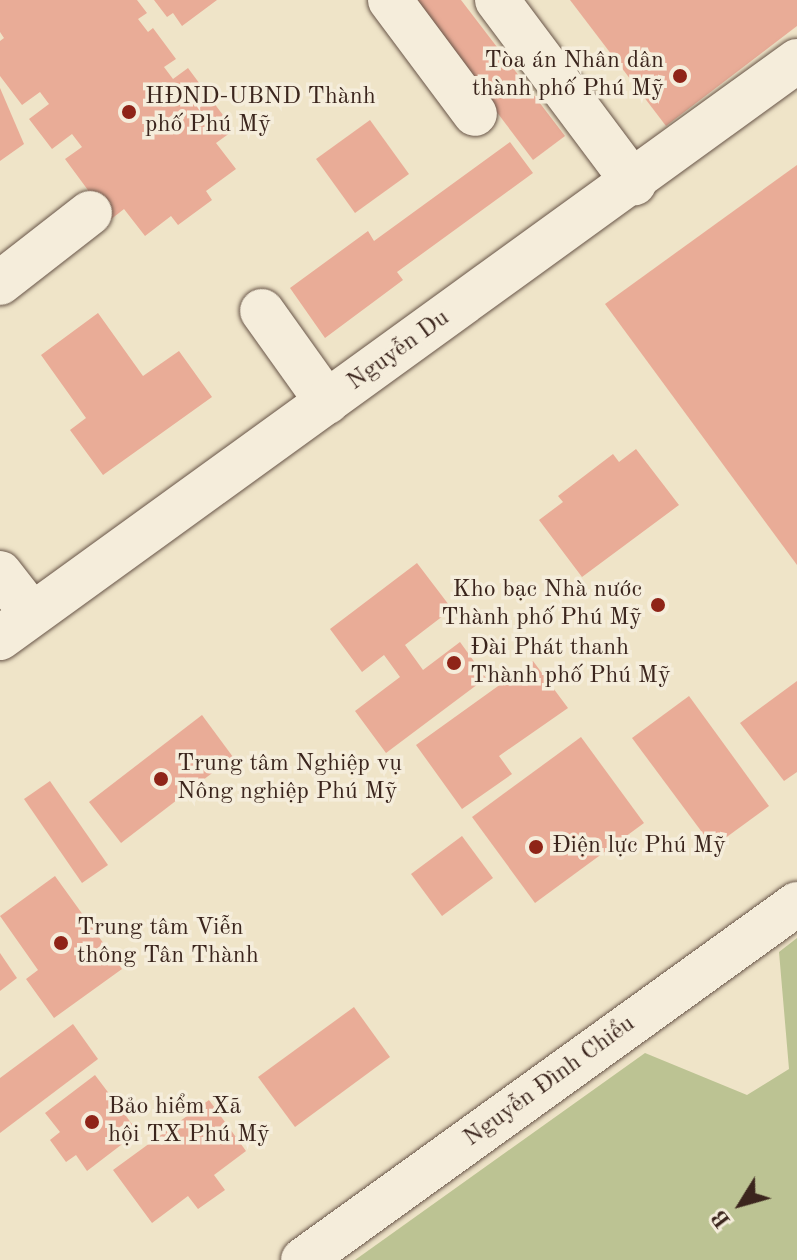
<!DOCTYPE html>
<meta charset="utf-8">
<style>
body{margin:0}
#map{position:relative;width:797px;height:1260px;overflow:hidden;background:#efe4c8;font-family:"Old Standard TT",serif}
div>[style]{position:absolute}
[style*='--x']{left:calc(var(--x)*1px);top:calc(var(--y)*1px);width:calc(var(--w)*1px);rotate:calc(var(--a)*1deg)}
.green>*{inset:0;background:#bcc393}
.building>*{inset:0;background:#e9ac97}
.roads{filter:drop-shadow(0 0 2px #685548) drop-shadow(0 0 2px #685548)}
.minor>*{height:44px;margin:-22px;padding:0 22px;transform-origin:22px;border-radius:22px;background:#f5eddb}
.dots>*{width:22px;height:22px;translate:-50% -50%;box-sizing:border-box;border:4px solid #f5eddb;border-radius:50%}
span{translate:-50% -50%;white-space:nowrap;text-align:center;line-height:1.15;-webkit-text-stroke:7px #f5eddb;paint-order:stroke}
.poi-label{font-size:24px;color:#3b251d}
.right{translate:-100% -50%;text-align:right}
.left{translate:0 -50%;text-align:left}
.street-label{font-size:24px;color:#3b251d}
.north{position:absolute;left:701px;top:1164px;width:80px;height:80px;-webkit-text-stroke:6px #f5eddb;paint-order:stroke;rotate:233deg;font-size:22px;font-weight:700;line-height:32px;text-align:center;color:#3b251d}
.north::after{content:'';display:block;margin:auto;width:28px;height:36px;background:#3b251d;clip-path:polygon(50% 0,100% 100%,50% 72%,0 100%)}
</style>
<div id="map">
<div class="green">
<div style="clip-path:polygon(797px 938px,797px 1260px,355px 1260px,645px 1053px,747px 1095px,789px 1069px,779px 952px)"></div>
</div>
<div class="building">
<div style="clip-path:polygon(0 0,137px 0,147px 13px,138px 19px,148px 32px,153px 28px,176px 59px,164px 67px,173px 79px,188px 68px,234px 130px,216px 143px,236px 169px,206px 191px,212px 200px,178px 225px,171px 216px,145px 236px,124px 209px,110px 220px,65px 159px,82px 147px,72px 134px,52px 149px,29px 119px,49px 104px,40px 92px,22px 105px,0 76px,0 41px,4px 38px,0 32px)"></div>
<div style="clip-path:polygon(154px 0,217px 0,182px 26px,173px 13px,167px 17px)"></div>
<div style="clip-path:polygon(412px 0,461px 0,565px 136px,533px 160px)"></div>
<div style="clip-path:polygon(570px 0,797px 0,797px 26px,666px 126px)"></div>
<div style="clip-path:polygon(0 88px,24px 144px,0 161px)"></div>
<div style="clip-path:polygon(370px 120px,409px 174px,355px 213px,316px 159px)"></div>
<div style="clip-path:polygon(510px 142px,533px 173px,397px 272px,403px 280px,325px 338px,290px 288px,368px 231px,374px 241px)"></div>
<div style="clip-path:polygon(797px 165px,797px 565px,605px 304px)"></div>
<div style="clip-path:polygon(98px 313px,143px 376px,179px 351px,212px 397px,103px 475px,70px 430px,86px 418px,41px 355px)"></div>
<div style="clip-path:polygon(636px 449px,679px 505px,582px 577px,539px 520px,563px 502px,558px 496px,613px 454px,619px 462px)"></div>
<div style="clip-path:polygon(417px 563px,452px 609px,405px 645px,423px 670px,460px 642px,486px 678px,386px 753px,355px 711px,400px 677px,384px 655px,362px 672px,330px 629px)"></div>
<div style="clip-path:polygon(533px 661px,568px 708px,499px 756px,512px 774px,462px 809px,416px 745px)"></div>
<div style="clip-path:polygon(797px 681px,797px 772px,784px 781px,740px 723px)"></div>
<div style="clip-path:polygon(689px 696px,769px 806px,713px 847px,632px 738px)"></div>
<div style="clip-path:polygon(202px 715px,233px 757px,121px 843px,89px 802px)"></div>
<div style="clip-path:polygon(581px 737px,644px 823px,535px 903px,472px 817px)"></div>
<div style="clip-path:polygon(50px 781px,108px 865px,82px 883px,24px 799px)"></div>
<div style="clip-path:polygon(462px 836px,493px 878px,442px 916px,411px 874px)"></div>
<div style="clip-path:polygon(55px 876px,122px 969px,54px 1018px,26px 979px,38px 970px,0 916px)"></div>
<div style="clip-path:polygon(0 953px,17px 978px,0 991px)"></div>
<div style="clip-path:polygon(354px 1007px,390px 1057px,295px 1127px,258px 1077px)"></div>
<div style="clip-path:polygon(73px 1024px,98px 1059px,0 1133px,0 1078px)"></div>
<div style="clip-path:polygon(95px 1075px,138px 1132px,87px 1171px,76px 1155px,66px 1162px,50px 1140px,60px 1132px,45px 1113px)"></div>
<div style="clip-path:polygon(209px 1100px,246px 1151px,214px 1175px,225px 1190px,198px 1209px,188px 1196px,152px 1223px,113px 1170px)"></div>
</div>
<div class="roads">
<div class="minor">
<div style="--x:390;--y:0;--w:142;--a:53.3"></div>
<div style="--x:497;--y:0;--w:229;--a:53.2"></div>
<div style="--x:0;--y:283;--w:114;--a:-37.9"></div>
<div style="--x:262;--y:311;--w:112;--a:54.5"></div>
<div style="--x:0;--y:573;--w:52;--a:52"></div>
<div style="--x:0;--y:638;--w:984;--a:-35.9"></div>
<div style="--x:303;--y:1260;--w:609;--a:-35.78"></div>
</div>
</div>
<div class="dots">
<div style="left:680px;top:76px;background:#8f2418"></div>
<div style="left:129px;top:112px;background:#8f2418"></div>
<div style="left:658px;top:605px;background:#8f2418"></div>
<div style="left:454px;top:663px;background:#8f2418"></div>
<div style="left:161px;top:779px;background:#8f2418"></div>
<div style="left:536px;top:847px;background:#8f2418"></div>
<div style="left:61px;top:943px;background:#8f2418"></div>
<div style="left:92px;top:1122px;background:#8f2418"></div>
</div>
<div class="poi-label">
<span class="right" style="left:664px;top:76px">Tòa án Nhân dân<br>thành phố Phú Mỹ</span>
<span class="left" style="left:145px;top:112px">HĐND-UBND Thành<br>phố Phú Mỹ</span>
<span class="right" style="left:642px;top:605px">Kho bạc Nhà nước<br>Thành phố Phú Mỹ</span>
<span class="left" style="left:470px;top:663px">Đài Phát thanh<br>Thành phố Phú Mỹ</span>
<span class="left" style="left:177px;top:779px">Trung tâm Nghiệp vụ<br>Nông nghiệp Phú Mỹ</span>
<span class="left" style="left:552px;top:847px">Điện lực Phú Mỹ</span>
<span class="left" style="left:77px;top:943px">Trung tâm Viễn<br>thông Tân Thành</span>
<span class="left" style="left:108px;top:1122px">Bảo hiểm Xã<br>hội TX Phú Mỹ</span>
</div>
<div class="street-label">
<span style="left:399px;top:351px;rotate:-36deg">Nguyễn Du</span>
<span style="left:550px;top:1082px;rotate:-36deg">Nguyễn Đình Chiểu</span>
</div>
<div class="north">B</div>
</div>
